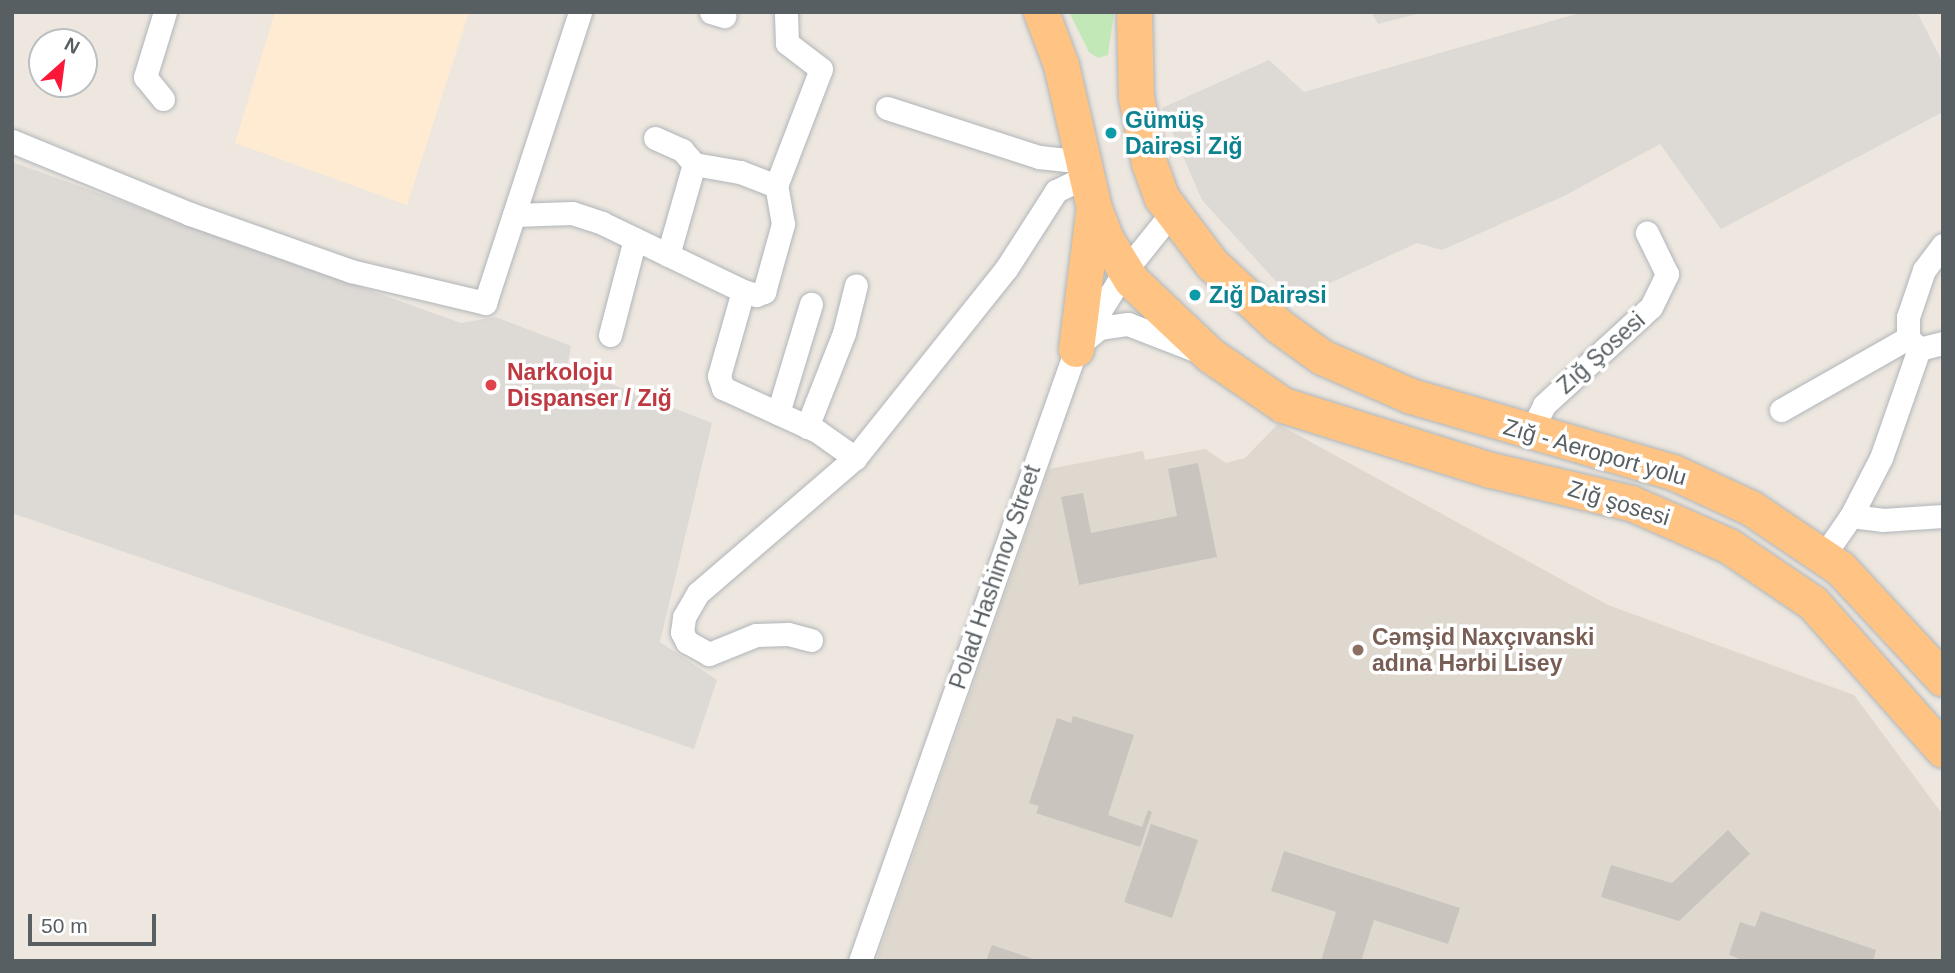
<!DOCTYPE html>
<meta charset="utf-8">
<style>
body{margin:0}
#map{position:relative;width:1955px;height:973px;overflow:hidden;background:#ede7df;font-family:Arial,sans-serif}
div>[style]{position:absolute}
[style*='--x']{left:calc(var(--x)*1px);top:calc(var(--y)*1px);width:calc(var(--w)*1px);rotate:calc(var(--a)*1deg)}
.commercial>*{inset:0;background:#ffebd2}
.industrial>*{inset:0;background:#ddd9d4}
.education>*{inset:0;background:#dfd8cf}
.green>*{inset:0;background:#c2e8b8}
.building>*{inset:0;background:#cac4be}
.roads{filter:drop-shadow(0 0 2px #b0b5b9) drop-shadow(0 0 2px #b0b5b9)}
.minor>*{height:23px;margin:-11.5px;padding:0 11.5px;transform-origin:11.5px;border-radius:11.5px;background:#fff}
.highway>*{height:35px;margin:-17.5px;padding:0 17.5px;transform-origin:17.5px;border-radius:17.5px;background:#ffc484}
.dots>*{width:19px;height:19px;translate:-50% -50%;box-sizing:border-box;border:4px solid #fff;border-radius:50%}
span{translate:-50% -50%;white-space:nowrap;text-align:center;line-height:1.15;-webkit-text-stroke:7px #fff;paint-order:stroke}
.culture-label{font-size:23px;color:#0d838f;font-weight:700}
.left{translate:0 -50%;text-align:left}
.street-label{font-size:23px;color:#585f62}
.health-label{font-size:23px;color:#be3a42;font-weight:700}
.education-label{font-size:23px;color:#785e54;font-weight:700}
.frame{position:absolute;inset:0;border:14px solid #585f62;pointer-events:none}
.north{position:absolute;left:28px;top:28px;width:70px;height:70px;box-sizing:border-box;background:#fff;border:2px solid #bcbfc0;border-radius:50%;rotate:28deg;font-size:19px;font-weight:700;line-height:28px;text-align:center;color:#585f62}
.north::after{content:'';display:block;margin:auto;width:24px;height:32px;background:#fb1738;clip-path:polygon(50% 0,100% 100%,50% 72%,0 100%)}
.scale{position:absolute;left:28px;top:914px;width:128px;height:32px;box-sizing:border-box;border:4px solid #585f62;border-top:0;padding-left:9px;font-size:21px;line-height:24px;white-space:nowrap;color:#585f62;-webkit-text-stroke:5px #fff;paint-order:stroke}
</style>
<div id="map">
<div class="commercial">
<div style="clip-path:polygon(275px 12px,469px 12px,407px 205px,235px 143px)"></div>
</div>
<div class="industrial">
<div style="clip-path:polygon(1371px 12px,1425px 12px,1378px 24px)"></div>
<div style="clip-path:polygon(1583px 12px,1917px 12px,1943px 63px,1943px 112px,1721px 229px,1660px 144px,1564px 196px,1442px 250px,1417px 243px,1293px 300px,1202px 200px,1162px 108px,1269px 60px,1304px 92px)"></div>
<div style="clip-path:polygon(12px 162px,461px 323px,496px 317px,571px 346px,567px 367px,712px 423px,660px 642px,717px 680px,694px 749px,12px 513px)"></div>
</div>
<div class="education">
<div style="clip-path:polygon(1278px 424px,1608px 605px,1854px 695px,1943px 815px,1943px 961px,876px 961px,1049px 469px,1143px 451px,1145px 460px,1205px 449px,1226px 463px,1245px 458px)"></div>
</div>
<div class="green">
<div style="clip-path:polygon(1069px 12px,1114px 12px,1108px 55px,1098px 58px,1089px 52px)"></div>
</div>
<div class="building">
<div style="clip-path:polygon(1198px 463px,1217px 557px,1079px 585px,1061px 497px,1083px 493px,1091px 533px,1177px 516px,1168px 469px)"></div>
<div style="clip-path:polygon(1073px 716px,1134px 735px,1108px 815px,1142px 827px,1148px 810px,1152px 812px,1140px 847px,1036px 813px,1039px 806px,1029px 803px,1057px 718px,1071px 723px)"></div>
<div style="clip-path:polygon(1151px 824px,1198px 840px,1172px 918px,1124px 902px)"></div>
<div style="clip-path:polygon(1728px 830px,1750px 854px,1679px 921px,1601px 897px,1611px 865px,1672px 883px)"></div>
<div style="clip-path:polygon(1284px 851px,1460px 908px,1448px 944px,1374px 920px,1361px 961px,1321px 961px,1336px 912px,1271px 891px)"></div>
<div style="clip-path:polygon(1761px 911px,1876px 950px,1873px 961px,1745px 961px,1729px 955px,1740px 922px,1755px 927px)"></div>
<div style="clip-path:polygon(992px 945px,1036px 960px,1036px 961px,986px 961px)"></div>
</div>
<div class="roads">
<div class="minor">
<div style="--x:711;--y:12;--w:14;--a:17"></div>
<div style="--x:163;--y:99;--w:28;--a:-129"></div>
<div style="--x:145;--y:77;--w:68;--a:-72.9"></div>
<div style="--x:887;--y:108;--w:160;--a:17.9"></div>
<div style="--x:1039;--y:157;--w:46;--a:6.2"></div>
<div style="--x:655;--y:138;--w:30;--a:24"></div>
<div style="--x:682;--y:150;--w:18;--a:49"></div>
<div style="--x:694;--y:164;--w:47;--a:9.9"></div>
<div style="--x:740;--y:172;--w:39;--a:21"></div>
<div style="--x:12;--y:141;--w:192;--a:22.3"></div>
<div style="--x:190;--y:214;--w:171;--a:19.5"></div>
<div style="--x:351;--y:271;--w:138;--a:13.4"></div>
<div style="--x:485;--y:303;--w:306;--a:-71.9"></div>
<div style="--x:514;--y:215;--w:58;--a:-2"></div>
<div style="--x:572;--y:213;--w:32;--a:18"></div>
<div style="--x:602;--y:223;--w:157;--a:25.7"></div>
<div style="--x:743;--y:291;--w:14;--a:17"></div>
<div style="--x:756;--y:295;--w:9;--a:-21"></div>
<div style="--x:764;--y:292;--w:71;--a:-74.4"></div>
<div style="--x:783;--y:224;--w:39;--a:-100"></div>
<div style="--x:776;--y:186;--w:125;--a:-69"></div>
<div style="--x:821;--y:69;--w:43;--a:-142.6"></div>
<div style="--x:787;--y:43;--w:31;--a:-92"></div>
<div style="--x:668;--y:255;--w:95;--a:-74.1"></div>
<div style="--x:743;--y:291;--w:88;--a:105.8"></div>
<div style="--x:719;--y:376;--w:13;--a:72"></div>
<div style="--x:723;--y:388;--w:103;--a:24.6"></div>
<div style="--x:817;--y:431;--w:47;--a:35.4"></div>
<div style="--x:610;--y:335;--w:99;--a:-75.4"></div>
<div style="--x:1086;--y:339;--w:17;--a:-40"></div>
<div style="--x:1099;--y:328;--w:29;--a:-8"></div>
<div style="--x:1128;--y:324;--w:72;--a:21.2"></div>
<div style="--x:1919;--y:349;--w:16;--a:-135"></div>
<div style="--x:1908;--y:338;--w:21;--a:-90"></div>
<div style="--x:1908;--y:317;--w:50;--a:-71.2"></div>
<div style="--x:1924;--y:270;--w:31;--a:-53"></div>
<div style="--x:1919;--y:349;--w:25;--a:-14"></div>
<div style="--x:1781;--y:410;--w:146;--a:-29.6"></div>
<div style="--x:778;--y:413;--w:114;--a:-73.2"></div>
<div style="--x:807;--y:427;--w:101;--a:-68.5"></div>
<div style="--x:844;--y:333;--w:49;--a:-76"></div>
<div style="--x:1530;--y:433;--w:31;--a:-63"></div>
<div style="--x:1544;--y:405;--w:145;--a:-42.5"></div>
<div style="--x:1651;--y:307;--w:37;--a:-64"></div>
<div style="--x:1667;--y:274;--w:46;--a:-116"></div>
<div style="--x:1851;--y:516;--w:65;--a:-62.7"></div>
<div style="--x:1881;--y:458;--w:115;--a:-70.8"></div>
<div style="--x:1824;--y:555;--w:47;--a:-55.3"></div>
<div style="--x:1851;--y:516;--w:31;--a:7"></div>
<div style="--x:1882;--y:520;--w:61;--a:-3.8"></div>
<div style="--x:811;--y:640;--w:24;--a:-165"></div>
<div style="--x:788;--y:634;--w:32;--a:178"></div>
<div style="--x:756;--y:635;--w:51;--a:158"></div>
<div style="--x:709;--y:654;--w:25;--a:-151"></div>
<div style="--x:687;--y:642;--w:11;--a:-117"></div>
<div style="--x:682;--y:632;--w:15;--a:-82"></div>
<div style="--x:684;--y:617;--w:28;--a:-60"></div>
<div style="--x:698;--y:593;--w:207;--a:-40.7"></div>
<div style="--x:855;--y:458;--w:242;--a:-51.4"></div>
<div style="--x:1006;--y:269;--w:93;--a:-57.3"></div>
<div style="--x:1056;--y:191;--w:34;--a:-26"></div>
<div style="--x:860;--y:961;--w:649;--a:-70.56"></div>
<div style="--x:1076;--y:349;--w:92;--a:-57.9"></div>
<div style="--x:1125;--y:271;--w:72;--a:-51.2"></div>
</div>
<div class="highway">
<div style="--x:1041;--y:12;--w:57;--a:69.3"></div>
<div style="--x:1061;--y:65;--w:147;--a:77"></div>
<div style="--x:1094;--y:208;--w:33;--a:69"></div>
<div style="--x:1106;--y:239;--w:48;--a:58.6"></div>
<div style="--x:1131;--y:280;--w:109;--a:43.5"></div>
<div style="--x:1210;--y:355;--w:88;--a:34.4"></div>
<div style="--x:1283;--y:405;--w:218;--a:17.4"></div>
<div style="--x:1491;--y:470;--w:144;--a:13.3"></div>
<div style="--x:1631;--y:503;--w:107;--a:23.7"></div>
<div style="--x:1729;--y:546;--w:102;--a:34.2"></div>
<div style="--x:1813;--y:603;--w:196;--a:48.5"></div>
<div style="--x:1134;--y:12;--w:85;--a:88.7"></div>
<div style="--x:1136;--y:97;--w:67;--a:78.9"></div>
<div style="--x:1149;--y:163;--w:37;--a:70"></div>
<div style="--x:1162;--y:198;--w:83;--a:52.9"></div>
<div style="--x:1212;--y:264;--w:91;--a:42.8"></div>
<div style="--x:1279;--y:326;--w:53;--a:35.8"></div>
<div style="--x:1322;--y:357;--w:97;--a:23.7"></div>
<div style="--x:1411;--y:396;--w:273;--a:16.2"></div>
<div style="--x:1673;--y:472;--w:86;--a:24.8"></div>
<div style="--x:1751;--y:508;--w:107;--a:34"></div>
<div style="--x:1840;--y:568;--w:151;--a:47.1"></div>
<div style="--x:1076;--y:349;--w:138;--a:-82.9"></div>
</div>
</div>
<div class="dots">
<div style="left:1111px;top:133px;background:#0f9aa8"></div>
<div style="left:1195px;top:295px;background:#0f9aa8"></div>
<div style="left:491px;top:385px;background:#e0444e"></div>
<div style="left:1358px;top:650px;background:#8d6e63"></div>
</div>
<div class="culture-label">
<span class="left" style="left:1125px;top:133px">Gümüş<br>Dairəsi Zığ</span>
<span class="left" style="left:1209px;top:295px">Zığ Dairəsi</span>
</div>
<div class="street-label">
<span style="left:1601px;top:353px;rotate:-42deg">Zığ Şosesi</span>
<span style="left:1595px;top:452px;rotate:16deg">Zığ - Aeroport yolu</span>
<span style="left:1619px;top:503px;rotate:17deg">Zığ şosesi</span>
<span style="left:995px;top:577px;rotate:-71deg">Polad Hashimov Street</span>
</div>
<div class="health-label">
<span class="left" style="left:507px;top:385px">Narkoloju<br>Dispanser / Zığ</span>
</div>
<div class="education-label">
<span class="left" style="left:1372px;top:650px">Cəmşid Naxçıvanski<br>adına Hərbi Lisey</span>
</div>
<div class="frame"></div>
<div class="north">N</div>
<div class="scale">50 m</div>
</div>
